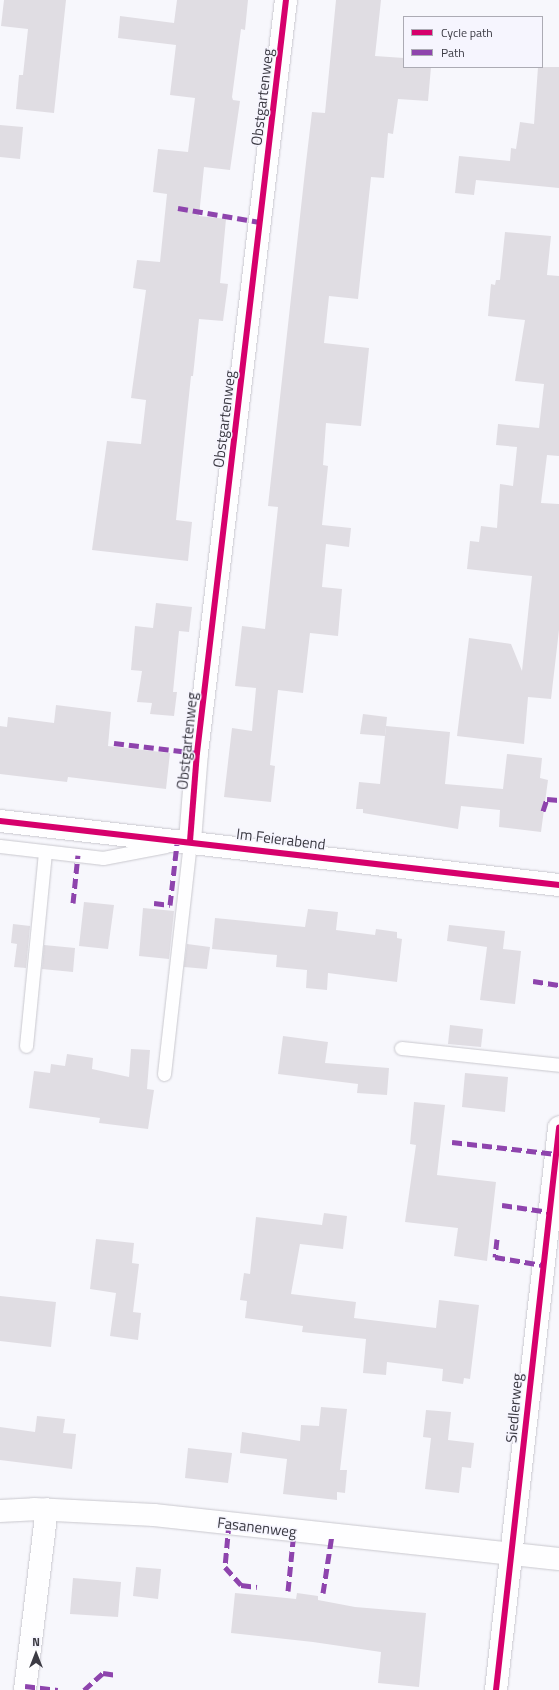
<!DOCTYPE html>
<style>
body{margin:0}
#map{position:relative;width:559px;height:1690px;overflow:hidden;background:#f7f7fc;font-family:"Titillium Web",sans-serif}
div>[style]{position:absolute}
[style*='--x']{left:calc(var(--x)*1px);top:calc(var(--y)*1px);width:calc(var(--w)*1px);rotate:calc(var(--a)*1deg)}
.building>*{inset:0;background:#e0dde3}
.roads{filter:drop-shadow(0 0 1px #c9c8ce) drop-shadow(0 0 1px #c9c8ce)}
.service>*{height:13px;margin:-6.5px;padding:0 6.5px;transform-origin:6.5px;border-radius:6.5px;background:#fefeff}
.minor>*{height:22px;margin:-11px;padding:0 11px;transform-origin:11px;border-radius:11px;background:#fefeff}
.quiet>*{height:5px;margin-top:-2.5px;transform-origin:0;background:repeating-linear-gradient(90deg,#8e44ad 0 10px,transparent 0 15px)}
.cycleway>*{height:6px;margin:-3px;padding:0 3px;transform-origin:3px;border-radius:3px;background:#d6006c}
span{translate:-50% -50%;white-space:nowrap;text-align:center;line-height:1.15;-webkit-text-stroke:3px #f6f5fe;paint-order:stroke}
.street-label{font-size:15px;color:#3c3b44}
.legend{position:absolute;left:403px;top:16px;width:140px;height:52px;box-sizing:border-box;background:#f6f5fe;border:1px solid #acabb4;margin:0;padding:5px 7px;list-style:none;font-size:12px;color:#3c3b44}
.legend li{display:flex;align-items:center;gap:8px;height:20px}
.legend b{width:20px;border:1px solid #acabb4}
.north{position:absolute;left:16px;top:1634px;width:40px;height:40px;-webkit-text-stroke:3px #f6f5fe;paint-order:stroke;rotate:0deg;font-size:11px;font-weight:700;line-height:16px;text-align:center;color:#3c3b44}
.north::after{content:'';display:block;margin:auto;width:14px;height:18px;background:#3c3b44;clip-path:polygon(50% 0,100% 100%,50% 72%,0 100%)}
</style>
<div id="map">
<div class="building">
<div style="clip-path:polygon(4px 0,66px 0,54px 113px,16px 109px,19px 75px,23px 75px,28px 29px,1px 26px)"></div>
<div style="clip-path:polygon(177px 0,248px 0,245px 30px,241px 29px,232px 97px,233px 100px,240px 101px,230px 170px,204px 167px,199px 216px,226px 219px,220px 283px,228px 284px,223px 321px,199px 319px,193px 376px,191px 376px,176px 520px,192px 522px,188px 561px,92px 550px,107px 441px,141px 444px,146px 400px,131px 398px,146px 290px,133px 288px,137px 260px,160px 262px,167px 194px,153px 192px,158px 149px,188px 152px,195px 98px,170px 95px,176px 45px,118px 38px,120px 16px,174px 23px)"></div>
<div style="clip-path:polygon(336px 0,381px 0,375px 56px,404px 58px,404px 67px,431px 67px,428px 101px,398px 99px,393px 134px,388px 133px,384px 178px,371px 177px,358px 299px,329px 296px,324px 343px,369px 348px,361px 426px,326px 423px,323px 465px,328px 466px,322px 525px,351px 528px,349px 547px,326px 544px,322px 587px,342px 589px,338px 636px,310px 633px,303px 693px,278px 690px,270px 765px,275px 766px,271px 802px,224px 797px,232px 728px,252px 731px,256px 688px,235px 686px,242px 626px,265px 629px,278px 507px,268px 506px,305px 171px,312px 112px,325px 113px)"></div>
<div style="clip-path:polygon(538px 67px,559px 67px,559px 188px,476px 180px,474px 195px,455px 193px,459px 156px,510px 161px,511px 148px,516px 149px,520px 122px,534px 124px)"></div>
<div style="clip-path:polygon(0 125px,23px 127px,20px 159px,0 157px)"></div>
<div style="clip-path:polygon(505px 232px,551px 236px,547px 275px,559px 276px,559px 456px,547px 455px,541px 503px,559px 504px,559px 630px,551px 699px,528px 697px,524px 744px,457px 736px,469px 638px,511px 644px,522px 671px,532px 576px,467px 569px,470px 541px,479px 542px,481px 526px,497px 528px,500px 484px,513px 486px,517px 447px,496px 445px,498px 424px,539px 428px,544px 384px,515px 381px,525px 320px,488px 316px,491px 284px,495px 285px,496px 280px,500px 280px)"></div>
<div style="clip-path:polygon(156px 603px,192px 607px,189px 632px,179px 631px,173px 692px,177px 692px,174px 716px,150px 714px,152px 703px,137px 702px,142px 671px,131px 670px,135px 626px,153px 628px)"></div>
<div style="clip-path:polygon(56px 705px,111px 712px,108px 746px,170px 753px,166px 789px,68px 777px,67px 782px,0 774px,0 726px,7px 727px,8px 717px,54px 723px)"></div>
<div style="clip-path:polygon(363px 714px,387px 717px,385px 736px,360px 734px)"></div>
<div style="clip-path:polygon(386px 726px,450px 732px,445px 784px,503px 789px,507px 754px,542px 758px,540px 778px,548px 780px,541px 832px,499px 827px,500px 810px,461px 806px,458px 829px,363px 813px,363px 809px,356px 809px,359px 782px,380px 784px)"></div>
<div style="clip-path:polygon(84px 902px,114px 905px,108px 949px,79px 946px)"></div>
<div style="clip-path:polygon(143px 908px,174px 911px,169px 959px,139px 956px)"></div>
<div style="clip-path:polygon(308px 909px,338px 912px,336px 930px,375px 935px,376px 929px,397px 932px,397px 938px,402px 939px,397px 982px,328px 973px,327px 990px,306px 988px,307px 970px,276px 967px,277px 955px,212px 949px,215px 918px,305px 927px)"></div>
<div style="clip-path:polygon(13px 924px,30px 926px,26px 968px,14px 967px,17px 944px,11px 943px)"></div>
<div style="clip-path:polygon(449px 925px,505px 931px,503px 949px,521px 951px,515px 1004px,480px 1000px,487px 947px,447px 941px)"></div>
<div style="clip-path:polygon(187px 944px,210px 947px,207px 969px,184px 967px)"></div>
<div style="clip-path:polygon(44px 945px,75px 948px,73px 972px,42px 969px)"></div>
<div style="clip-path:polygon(450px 1025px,483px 1029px,481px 1047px,448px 1044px)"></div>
<div style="clip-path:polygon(283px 1036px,328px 1042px,325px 1063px,389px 1068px,387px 1095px,357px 1093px,358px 1084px,278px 1074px)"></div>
<div style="clip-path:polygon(131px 1049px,150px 1050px,147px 1089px,154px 1090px,148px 1129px,99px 1123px,100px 1118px,29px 1108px,34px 1071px,50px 1073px,51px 1064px,65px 1066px,67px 1054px,93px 1058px,92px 1069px,129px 1077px)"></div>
<div style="clip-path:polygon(465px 1073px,508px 1077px,505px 1112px,462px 1107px)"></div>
<div style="clip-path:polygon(414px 1102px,445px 1105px,437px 1175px,496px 1182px,487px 1261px,454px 1256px,458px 1228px,405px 1222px,416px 1145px,410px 1144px)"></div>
<div style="clip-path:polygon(324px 1213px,347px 1216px,343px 1249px,300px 1244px,291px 1294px,356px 1302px,354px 1318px,436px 1328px,439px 1300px,479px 1305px,470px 1379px,464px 1378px,463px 1384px,442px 1381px,443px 1369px,387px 1362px,386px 1375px,363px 1373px,366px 1339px,302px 1332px,303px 1326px,245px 1318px,247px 1301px,240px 1300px,244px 1273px,250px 1274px,256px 1217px,322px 1225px)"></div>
<div style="clip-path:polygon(96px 1239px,134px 1243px,132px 1263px,139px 1264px,133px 1312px,141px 1313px,138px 1340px,110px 1336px,116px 1293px,90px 1289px)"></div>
<div style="clip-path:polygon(0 1296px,56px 1302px,51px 1347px,0 1341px)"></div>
<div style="clip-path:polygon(321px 1407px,347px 1409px,340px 1470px,347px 1470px,345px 1493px,337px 1492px,337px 1500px,283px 1494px,287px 1459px,240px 1453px,242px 1432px,300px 1441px,301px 1425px,319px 1426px)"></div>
<div style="clip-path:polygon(426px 1410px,451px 1412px,448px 1440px,474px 1443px,471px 1468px,462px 1467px,459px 1493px,425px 1489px,431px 1438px,423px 1437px)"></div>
<div style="clip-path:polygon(37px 1416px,65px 1419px,63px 1433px,76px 1434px,72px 1469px,0 1460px,0 1427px,35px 1432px)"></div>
<div style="clip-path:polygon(188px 1448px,232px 1453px,228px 1483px,185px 1478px)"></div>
<div style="clip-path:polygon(136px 1567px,161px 1569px,158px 1599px,133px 1596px)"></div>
<div style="clip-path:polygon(73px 1578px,121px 1582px,118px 1617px,70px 1614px)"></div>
<div style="clip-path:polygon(235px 1593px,296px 1599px,297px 1593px,318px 1596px,318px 1600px,355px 1607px,426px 1613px,419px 1687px,378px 1683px,381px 1652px,313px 1642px,231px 1633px)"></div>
</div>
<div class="roads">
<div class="service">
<div style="--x:0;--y:846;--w:104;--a:6.6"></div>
<div style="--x:103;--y:858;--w:64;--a:-10.8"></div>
<div style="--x:26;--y:1046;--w:195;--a:-84.4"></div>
<div style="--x:401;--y:1048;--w:159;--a:6.1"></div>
<div style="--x:164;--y:1074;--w:234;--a:-83.6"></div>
<div style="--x:190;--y:841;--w:5;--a:169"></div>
</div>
<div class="minor">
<div style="--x:0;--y:821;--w:563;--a:6.53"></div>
<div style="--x:190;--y:841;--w:88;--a:-85.5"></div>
<div style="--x:197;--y:753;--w:758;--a:-83.26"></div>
<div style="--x:0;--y:1511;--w:34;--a:-3"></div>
<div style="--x:34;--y:1509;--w:120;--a:2.9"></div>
<div style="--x:154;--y:1515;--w:407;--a:6.2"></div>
<div style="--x:25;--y:1690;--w:182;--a:-83.1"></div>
<div style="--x:496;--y:1690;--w:566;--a:-83.6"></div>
</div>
</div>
<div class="quiet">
<div style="--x:178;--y:208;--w:83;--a:9.7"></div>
<div style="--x:114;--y:743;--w:84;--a:6.9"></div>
<div style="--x:543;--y:811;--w:13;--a:-72"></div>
<div style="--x:547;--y:799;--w:12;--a:5"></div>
<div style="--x:73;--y:903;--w:48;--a:-84.1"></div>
<div style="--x:154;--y:903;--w:16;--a:7"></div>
<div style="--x:170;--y:905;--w:61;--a:-83.5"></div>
<div style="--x:533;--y:981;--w:26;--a:9"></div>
<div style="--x:452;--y:1142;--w:105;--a:6.6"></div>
<div style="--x:502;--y:1205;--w:48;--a:8.5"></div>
<div style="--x:497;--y:1239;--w:18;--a:96"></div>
<div style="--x:495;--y:1257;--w:48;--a:9.7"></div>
<div style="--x:229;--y:1523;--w:44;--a:95.2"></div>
<div style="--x:225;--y:1567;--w:24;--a:48"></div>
<div style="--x:241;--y:1585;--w:16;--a:7"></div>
<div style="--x:288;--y:1591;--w:60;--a:-84.3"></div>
<div style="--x:323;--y:1593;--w:59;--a:-81.2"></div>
<div style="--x:25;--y:1686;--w:33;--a:7"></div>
<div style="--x:84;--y:1690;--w:25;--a:-42"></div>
<div style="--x:103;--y:1673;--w:14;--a:8"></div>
</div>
<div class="cycleway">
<div style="--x:0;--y:821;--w:563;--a:6.53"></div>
<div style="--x:190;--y:841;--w:88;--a:-85.5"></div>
<div style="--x:197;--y:753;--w:758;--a:-83.26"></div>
<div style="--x:496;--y:1690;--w:566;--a:-83.6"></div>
</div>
<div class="street-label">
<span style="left:262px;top:97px;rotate:-83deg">Obstgartenweg</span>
<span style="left:224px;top:419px;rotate:-83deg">Obstgartenweg</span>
<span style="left:187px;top:741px;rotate:-84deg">Obstgartenweg</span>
<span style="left:281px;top:839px;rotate:7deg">Im Feierabend</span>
<span style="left:514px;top:1408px;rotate:-85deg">Siedlerweg</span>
<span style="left:257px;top:1527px;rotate:7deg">Fasanenweg</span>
</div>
<ul class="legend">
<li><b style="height:5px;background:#d6006c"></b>Cycle path</li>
<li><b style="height:5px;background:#8e44ad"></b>Path</li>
</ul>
<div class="north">N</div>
</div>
